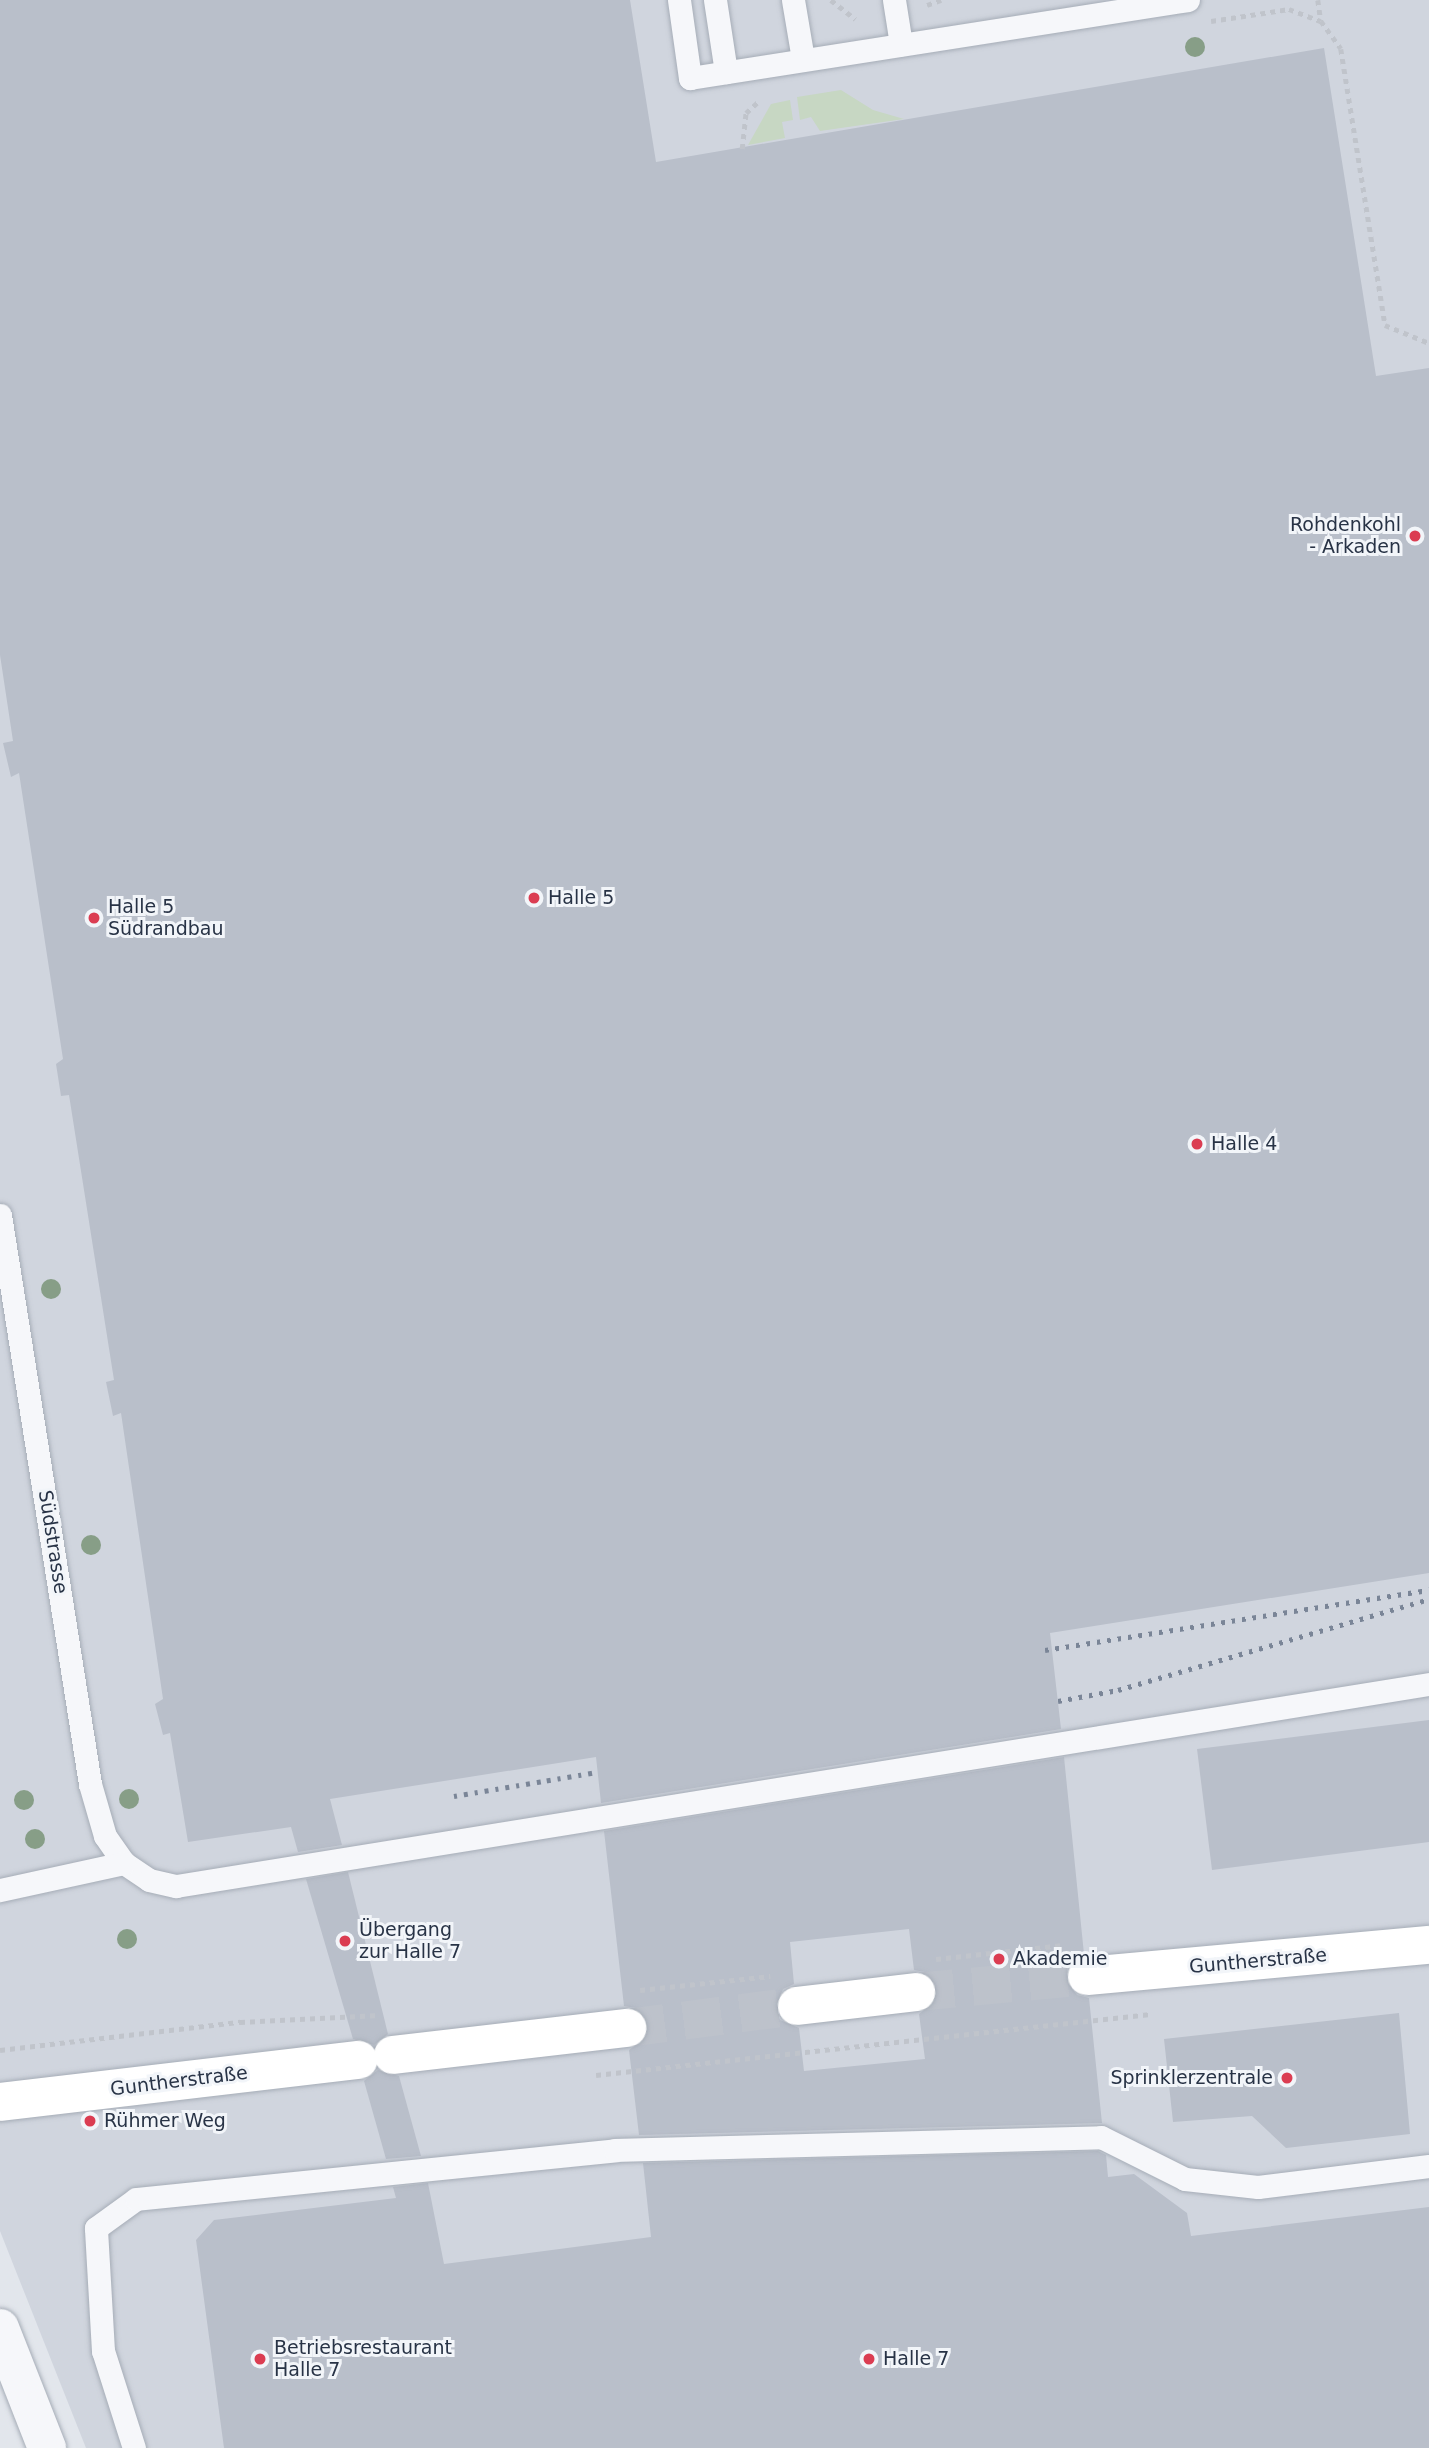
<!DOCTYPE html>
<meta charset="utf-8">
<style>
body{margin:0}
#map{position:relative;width:1429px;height:2448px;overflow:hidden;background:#e2e6ec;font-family:"DejaVu Sans",sans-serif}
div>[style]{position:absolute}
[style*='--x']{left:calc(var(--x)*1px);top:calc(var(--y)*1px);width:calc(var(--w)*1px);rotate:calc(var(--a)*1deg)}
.built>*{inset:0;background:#d0d5de}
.green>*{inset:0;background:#c7d7c3}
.building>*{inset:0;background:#b9bfca}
.secondary-tunnel>*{height:38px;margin-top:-19px;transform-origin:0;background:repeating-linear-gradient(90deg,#bdc2cb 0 38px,transparent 0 57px)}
.path>*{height:4.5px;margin-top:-2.25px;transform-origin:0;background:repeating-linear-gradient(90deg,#c0c4cb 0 5px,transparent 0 10px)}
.roads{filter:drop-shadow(0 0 2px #a6adb7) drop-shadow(0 0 2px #a6adb7)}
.lane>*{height:23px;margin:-11.5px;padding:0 11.5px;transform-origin:11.5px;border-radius:11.5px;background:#f6f7fa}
.street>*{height:38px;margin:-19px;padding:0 19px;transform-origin:19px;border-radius:19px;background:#f6f7fa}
.secondary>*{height:38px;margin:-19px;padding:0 19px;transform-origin:19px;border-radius:19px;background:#fff}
.rail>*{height:5px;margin-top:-2.5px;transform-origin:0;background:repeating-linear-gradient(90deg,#7a8597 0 3.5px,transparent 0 10.5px)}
.trees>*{width:20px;height:20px;margin:-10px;border-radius:50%;background:#879e87}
.dots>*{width:19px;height:19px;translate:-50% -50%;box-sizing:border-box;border:4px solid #f2f5f9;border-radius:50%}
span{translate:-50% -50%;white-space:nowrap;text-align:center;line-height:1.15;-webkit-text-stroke:6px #f2f5f9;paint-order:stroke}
.poi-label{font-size:19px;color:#283346}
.right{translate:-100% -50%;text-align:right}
.left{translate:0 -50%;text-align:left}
.street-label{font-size:19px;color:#283346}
</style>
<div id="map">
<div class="built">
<div style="clip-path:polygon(0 0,1429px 0,1429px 2448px,86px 2448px,0 2231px)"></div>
</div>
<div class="green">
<div style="clip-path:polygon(841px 90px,873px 110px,904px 119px,820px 131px,811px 117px,800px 120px,797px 97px)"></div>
<div style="clip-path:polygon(790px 100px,793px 120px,782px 122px,785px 138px,748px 145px,771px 104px)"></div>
</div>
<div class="building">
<div style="clip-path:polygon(0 0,630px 0,656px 162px,1324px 48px,1376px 376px,1429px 368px,1429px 1573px,1050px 1633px,1061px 1729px,601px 1803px,596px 1757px,330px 1799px,342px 1845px,298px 1852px,291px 1827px,188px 1842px,170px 1733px,163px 1735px,155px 1704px,163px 1699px,121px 1413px,113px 1416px,106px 1382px,114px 1380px,69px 1095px,61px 1096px,56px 1064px,63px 1059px,19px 773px,11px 777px,3px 743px,13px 741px,0 655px)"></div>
<div style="clip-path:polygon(1429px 1720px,1429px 1842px,1212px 1870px,1197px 1749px)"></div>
<div style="clip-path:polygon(evenodd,1064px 1757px,1084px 1954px,1068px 1966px,1065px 1979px,1077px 1995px,1089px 1998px,1102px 2123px,639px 2135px,629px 2050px,647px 2037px,649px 2025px,636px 2008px,624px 2006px,604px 1831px,1064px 1757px,909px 1929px,914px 1970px,925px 1972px,938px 1989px,936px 2001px,919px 2014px,925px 2059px,804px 2071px,799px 2028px,780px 2020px,775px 2008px,783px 1989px,794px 1984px,790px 1942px,909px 1929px)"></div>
<div style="clip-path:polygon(348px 1872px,388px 2034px,374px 2045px,353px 2039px,306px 1879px)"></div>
<div style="clip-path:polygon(1399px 2013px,1410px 2134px,1286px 2148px,1252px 2116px,1173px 2122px,1164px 2039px)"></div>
<div style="clip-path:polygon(378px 2070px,399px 2076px,421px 2156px,386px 2159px,364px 2081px)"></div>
<div style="clip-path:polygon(1098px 2151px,1106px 2155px,1108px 2177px,1134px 2174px,1187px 2213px,1191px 2236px,1429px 2207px,1429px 2448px,224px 2448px,196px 2240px,214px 2220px,396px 2198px,393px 2187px,428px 2183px,444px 2264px,651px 2237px,643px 2163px)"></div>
</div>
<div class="secondary-tunnel">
<div style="--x:916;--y:1992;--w:172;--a:-5.3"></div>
<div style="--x:627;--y:2028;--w:171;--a:-7.4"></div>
</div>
<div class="path">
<div style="--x:831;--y:0;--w:31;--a:38"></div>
<div style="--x:1318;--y:0;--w:21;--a:82"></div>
<div style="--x:1321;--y:21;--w:34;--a:54"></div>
<div style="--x:1341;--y:49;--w:279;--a:80.9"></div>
<div style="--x:1385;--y:325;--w:48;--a:22.2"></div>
<div style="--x:927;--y:5;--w:15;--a:-20"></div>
<div style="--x:1211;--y:21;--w:79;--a:-8.7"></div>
<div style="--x:1289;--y:9;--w:34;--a:21"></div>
<div style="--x:742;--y:149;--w:36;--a:-84"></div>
<div style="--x:746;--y:113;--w:19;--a:-43"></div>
<div style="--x:936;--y:1959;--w:128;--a:-6.3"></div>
<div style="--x:640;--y:1990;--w:131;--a:-6.1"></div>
<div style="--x:0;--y:2050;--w:242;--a:-6.7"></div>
<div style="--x:240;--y:2022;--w:140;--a:-2.9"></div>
<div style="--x:596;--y:2075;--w:558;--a:-6.27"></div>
</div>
<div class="roads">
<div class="lane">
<div style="--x:679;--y:0;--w:79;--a:82"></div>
<div style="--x:690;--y:78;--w:504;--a:-8.9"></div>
<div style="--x:715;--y:0;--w:73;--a:81.3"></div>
<div style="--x:793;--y:0;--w:60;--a:80.4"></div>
<div style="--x:894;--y:0;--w:45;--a:81"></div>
<div style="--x:0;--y:1215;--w:576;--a:81.01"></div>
<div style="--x:90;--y:1784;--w:54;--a:73.9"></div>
<div style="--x:105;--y:1836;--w:33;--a:55"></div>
<div style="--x:124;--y:1863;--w:30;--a:34"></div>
<div style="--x:149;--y:1880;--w:28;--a:13"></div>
<div style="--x:176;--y:1886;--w:1269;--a:-9.16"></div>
<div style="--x:0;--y:1890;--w:127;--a:-12.3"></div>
<div style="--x:134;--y:2448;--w:102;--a:-107.7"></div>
<div style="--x:103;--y:2351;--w:123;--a:-93.3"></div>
<div style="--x:96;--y:2228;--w:49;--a:-35.9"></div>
<div style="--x:136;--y:2199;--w:481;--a:-5.8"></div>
<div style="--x:615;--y:2150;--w:486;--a:-1.5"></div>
<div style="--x:1101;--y:2137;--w:94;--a:26.6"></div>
<div style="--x:1185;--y:2179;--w:73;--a:6.3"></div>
<div style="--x:1258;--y:2187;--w:172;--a:-7"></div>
</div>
<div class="street">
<div style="--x:0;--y:2328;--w:129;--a:68.6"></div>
</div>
<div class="secondary">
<div style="--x:1087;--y:1976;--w:343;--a:-5.2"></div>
<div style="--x:797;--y:2006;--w:120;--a:-6.7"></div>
<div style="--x:393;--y:2055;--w:236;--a:-6.6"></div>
<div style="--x:0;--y:2102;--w:361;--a:-6.7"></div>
</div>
</div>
<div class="rail">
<div style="--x:1045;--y:1650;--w:389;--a:-8.9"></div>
<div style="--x:1058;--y:1701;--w:61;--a:-10.4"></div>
<div style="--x:1118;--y:1690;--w:324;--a:-16.3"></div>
<div style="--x:454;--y:1796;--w:145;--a:-9.5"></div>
</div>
<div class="trees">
<div style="left:1195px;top:47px"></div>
<div style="left:51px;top:1289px"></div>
<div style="left:91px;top:1545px"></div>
<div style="left:129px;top:1799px"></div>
<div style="left:24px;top:1800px"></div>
<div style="left:35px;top:1839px"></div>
<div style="left:127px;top:1939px"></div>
</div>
<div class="dots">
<div style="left:1415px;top:536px;background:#db3d52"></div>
<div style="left:534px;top:898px;background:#db3d52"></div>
<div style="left:94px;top:918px;background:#db3d52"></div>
<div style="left:1197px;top:1144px;background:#db3d52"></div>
<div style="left:345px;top:1941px;background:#db3d52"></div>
<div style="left:999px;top:1959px;background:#db3d52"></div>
<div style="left:1287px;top:2078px;background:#db3d52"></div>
<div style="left:90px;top:2121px;background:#db3d52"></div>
<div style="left:260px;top:2359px;background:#db3d52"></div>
<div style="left:869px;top:2359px;background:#db3d52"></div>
</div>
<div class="poi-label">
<span class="right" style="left:1401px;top:536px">Rohdenkohl<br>- Arkaden</span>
<span class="left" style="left:548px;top:898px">Halle 5</span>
<span class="left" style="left:108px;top:918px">Halle 5<br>Südrandbau</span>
<span class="left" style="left:1211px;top:1144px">Halle 4</span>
<span class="left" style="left:359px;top:1941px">Übergang<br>zur Halle 7</span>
<span class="left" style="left:1013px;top:1959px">Akademie</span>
<span class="right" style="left:1273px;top:2078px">Sprinklerzentrale</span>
<span class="left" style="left:104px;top:2121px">Rühmer Weg</span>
<span class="left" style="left:274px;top:2359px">Betriebsrestaurant<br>Halle 7</span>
<span class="left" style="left:883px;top:2359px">Halle 7</span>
</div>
<div class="street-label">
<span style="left:53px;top:1542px;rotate:81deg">Südstrasse</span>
<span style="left:1258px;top:1961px;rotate:-5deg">Guntherstraße</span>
<span style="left:179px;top:2081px;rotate:-7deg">Guntherstraße</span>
</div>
</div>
